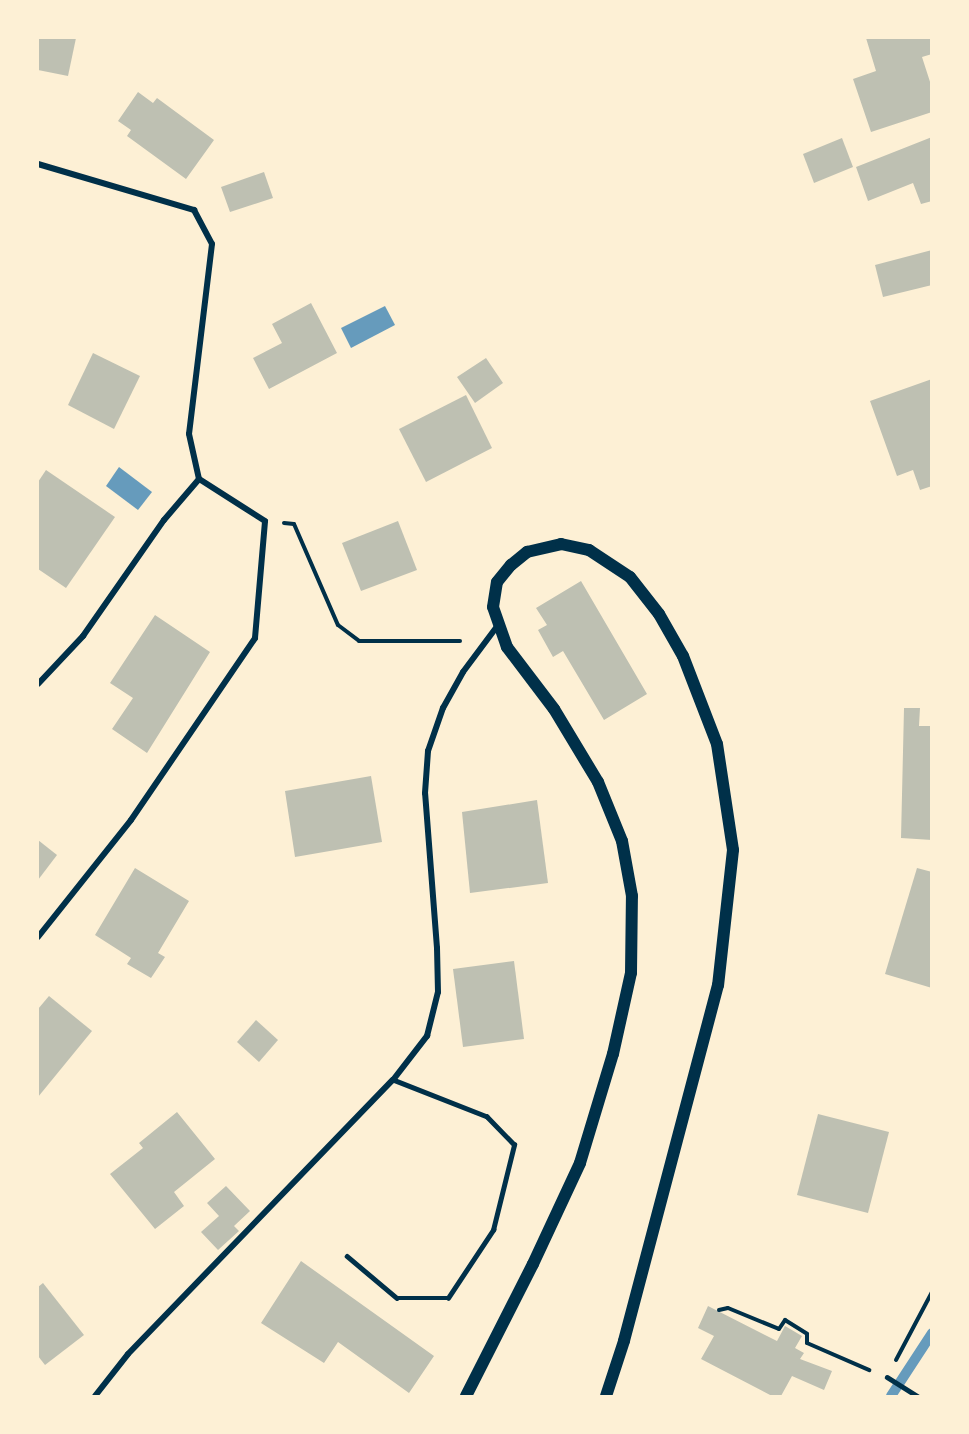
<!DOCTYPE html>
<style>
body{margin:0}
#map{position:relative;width:969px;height:1434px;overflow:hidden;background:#fdf0d5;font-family:Overpass,sans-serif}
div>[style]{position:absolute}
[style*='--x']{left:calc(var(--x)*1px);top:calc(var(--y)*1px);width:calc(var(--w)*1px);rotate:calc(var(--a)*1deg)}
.water>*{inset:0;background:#669bbc}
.stream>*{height:10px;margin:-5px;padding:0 5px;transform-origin:5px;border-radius:5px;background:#669bbc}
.building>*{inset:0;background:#bec0b2}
.path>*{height:4px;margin:-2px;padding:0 2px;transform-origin:2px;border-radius:2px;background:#003049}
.service>*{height:4.5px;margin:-2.25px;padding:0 2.25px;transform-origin:2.25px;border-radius:2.25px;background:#003049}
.minor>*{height:6px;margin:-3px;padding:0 3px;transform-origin:3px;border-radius:3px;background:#003049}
.secondary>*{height:12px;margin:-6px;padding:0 6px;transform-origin:6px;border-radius:6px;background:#003049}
span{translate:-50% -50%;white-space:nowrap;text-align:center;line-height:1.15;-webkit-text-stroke:5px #fdf0d5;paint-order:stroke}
.frame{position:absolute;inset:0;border:39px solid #fdf0d5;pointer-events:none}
</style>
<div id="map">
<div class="water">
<div style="clip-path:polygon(385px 306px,395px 325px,351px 348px,341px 328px)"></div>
<div style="clip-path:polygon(119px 467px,152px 492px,138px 510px,106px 486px)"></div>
</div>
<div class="stream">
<div style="--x:891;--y:1396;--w:75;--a:-56.9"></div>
</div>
<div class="building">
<div style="clip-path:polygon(38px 38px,76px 38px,68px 76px,38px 70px)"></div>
<div style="clip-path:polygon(866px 38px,932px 38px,932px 54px,922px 57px,932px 88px,932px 112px,871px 132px,853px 79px,876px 71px)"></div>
<div style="clip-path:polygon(138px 92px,153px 103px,157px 98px,214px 140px,186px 179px,127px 136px,131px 130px,118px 121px)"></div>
<div style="clip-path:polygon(932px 137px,932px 201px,921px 204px,913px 183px,868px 201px,856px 167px)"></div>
<div style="clip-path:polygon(842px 138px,853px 167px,814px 183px,803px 154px)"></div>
<div style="clip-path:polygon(264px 172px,273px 198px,230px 212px,221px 187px)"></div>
<div style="clip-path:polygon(932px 250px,932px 285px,883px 297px,875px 265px)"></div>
<div style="clip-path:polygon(311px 303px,337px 353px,269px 389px,253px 358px,282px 343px,272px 324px)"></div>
<div style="clip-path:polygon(93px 353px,140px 376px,114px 429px,68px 405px)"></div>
<div style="clip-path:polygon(486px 358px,503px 383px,475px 403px,457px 377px)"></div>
<div style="clip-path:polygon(932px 379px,932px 486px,920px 490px,913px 470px,897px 476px,870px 401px)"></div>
<div style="clip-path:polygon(466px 395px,492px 448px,426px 482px,399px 429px)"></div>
<div style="clip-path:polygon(46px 470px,115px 517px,66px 588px,38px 569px,38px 482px)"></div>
<div style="clip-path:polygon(398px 521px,417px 570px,361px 591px,342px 543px)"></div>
<div style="clip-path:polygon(581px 581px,647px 694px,604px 720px,563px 651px,553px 657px,538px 630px,547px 625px,536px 608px)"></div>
<div style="clip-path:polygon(155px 615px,210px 652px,147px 753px,112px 729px,133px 698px,110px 683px)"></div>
<div style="clip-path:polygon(904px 708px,920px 708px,919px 726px,932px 726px,932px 840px,901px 838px)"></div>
<div style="clip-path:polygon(371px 776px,382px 842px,295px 857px,285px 791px)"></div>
<div style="clip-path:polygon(537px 800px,548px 883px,470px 893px,462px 812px)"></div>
<div style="clip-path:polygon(38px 840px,57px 855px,38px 880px)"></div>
<div style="clip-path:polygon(135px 868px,189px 901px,158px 953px,165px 957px,151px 978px,127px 964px,131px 958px,95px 935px)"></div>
<div style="clip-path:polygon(917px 868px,932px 872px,932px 988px,885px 974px)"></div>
<div style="clip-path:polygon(514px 961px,524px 1039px,463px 1047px,453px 969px)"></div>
<div style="clip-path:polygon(49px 996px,92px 1031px,38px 1097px,38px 1009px)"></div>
<div style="clip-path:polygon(256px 1020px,278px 1040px,259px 1062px,237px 1042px)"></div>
<div style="clip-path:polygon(177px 1112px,215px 1159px,174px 1192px,184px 1206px,155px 1229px,110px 1174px,143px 1148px,139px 1143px)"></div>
<div style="clip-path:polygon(818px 1114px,889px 1132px,868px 1213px,797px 1195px)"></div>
<div style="clip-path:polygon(226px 1186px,250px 1211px,234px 1226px,239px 1231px,218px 1250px,201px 1232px,219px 1216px,207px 1203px)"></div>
<div style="clip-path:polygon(301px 1261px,434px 1356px,409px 1393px,338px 1342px,324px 1363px,261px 1323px)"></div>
<div style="clip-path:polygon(43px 1283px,84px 1335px,45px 1365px,38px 1356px,38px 1287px)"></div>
<div style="clip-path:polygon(708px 1306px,777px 1341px,785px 1326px,802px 1336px,795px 1348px,804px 1353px,800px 1359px,832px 1371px,824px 1390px,792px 1376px,781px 1396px,772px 1396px,701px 1359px,714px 1336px,698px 1328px)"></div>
</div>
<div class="path">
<div style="--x:284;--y:523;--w:10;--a:6"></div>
<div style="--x:294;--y:524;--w:110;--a:66.5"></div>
<div style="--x:338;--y:625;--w:26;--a:37"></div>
<div style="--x:359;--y:641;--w:101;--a:0"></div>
<div style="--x:719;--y:1310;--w:9;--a:-13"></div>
<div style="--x:728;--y:1308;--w:55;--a:22.4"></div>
<div style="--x:779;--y:1329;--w:11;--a:-56"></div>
<div style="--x:785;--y:1320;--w:26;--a:32"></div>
<div style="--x:807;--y:1334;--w:9;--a:90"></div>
<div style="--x:807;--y:1343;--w:68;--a:23.5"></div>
<div style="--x:896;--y:1360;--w:77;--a:-62.1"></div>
</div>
<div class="service">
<div style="--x:347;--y:1256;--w:65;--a:40"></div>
<div style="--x:397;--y:1298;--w:51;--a:0"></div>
<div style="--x:448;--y:1298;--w:82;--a:-56.5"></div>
<div style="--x:493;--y:1230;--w:88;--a:-76.1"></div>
<div style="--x:514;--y:1145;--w:39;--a:-134"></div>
<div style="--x:487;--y:1117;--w:101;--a:-158.5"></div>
<div style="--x:887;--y:1377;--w:36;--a:32"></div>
</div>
<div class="minor">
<div style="--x:38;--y:164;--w:163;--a:16.4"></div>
<div style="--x:194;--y:210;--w:38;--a:62"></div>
<div style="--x:212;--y:244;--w:191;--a:96.9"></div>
<div style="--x:189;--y:434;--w:46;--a:77.5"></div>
<div style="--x:38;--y:684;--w:66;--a:-46.8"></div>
<div style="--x:83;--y:636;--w:141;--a:-55.1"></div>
<div style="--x:164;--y:520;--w:54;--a:-49.5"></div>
<div style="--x:38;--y:937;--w:149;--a:-51.5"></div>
<div style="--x:131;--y:820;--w:220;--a:-55.7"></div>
<div style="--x:255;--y:638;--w:117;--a:-85.1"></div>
<div style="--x:265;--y:521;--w:78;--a:-147.5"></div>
<div style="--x:95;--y:1396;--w:53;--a:-51.8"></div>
<div style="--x:128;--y:1354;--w:381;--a:-46"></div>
<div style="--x:393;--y:1080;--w:56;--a:-52.3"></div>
<div style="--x:427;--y:1036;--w:45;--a:-76"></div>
<div style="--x:438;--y:992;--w:44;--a:-91.3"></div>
<div style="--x:437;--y:948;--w:155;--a:-94.4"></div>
<div style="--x:425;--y:793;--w:42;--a:-85.9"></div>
<div style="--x:428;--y:751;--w:46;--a:-70.8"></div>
<div style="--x:443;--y:708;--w:41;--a:-60.9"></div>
<div style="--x:463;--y:672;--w:59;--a:-53.3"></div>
</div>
<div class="secondary">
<div style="--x:466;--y:1396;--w:148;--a:-63.1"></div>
<div style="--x:533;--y:1264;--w:111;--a:-65"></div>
<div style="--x:580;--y:1163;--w:114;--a:-73.2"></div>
<div style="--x:613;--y:1054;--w:83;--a:-77.5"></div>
<div style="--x:631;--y:973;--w:77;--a:-89.3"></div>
<div style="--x:632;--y:896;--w:56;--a:-100.3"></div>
<div style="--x:622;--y:841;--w:64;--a:-112.1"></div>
<div style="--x:598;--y:782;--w:85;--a:-121.1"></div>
<div style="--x:554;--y:709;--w:78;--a:-127.2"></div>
<div style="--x:507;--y:647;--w:42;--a:-109.3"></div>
<div style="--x:493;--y:607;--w:25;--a:-81"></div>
<div style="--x:497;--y:582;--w:22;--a:-51"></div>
<div style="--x:511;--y:565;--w:21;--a:-39"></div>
<div style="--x:527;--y:552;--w:35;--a:-13"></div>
<div style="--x:561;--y:544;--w:29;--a:12"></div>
<div style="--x:589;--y:550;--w:49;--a:33.4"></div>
<div style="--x:630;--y:577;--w:47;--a:51.9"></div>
<div style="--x:659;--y:614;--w:48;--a:60.3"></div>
<div style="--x:683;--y:656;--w:94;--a:68.9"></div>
<div style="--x:717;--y:744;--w:107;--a:81.4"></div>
<div style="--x:733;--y:850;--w:136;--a:96.3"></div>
<div style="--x:718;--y:985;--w:368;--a:104.8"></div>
<div style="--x:624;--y:1341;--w:58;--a:108.1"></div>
</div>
<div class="frame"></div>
</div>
